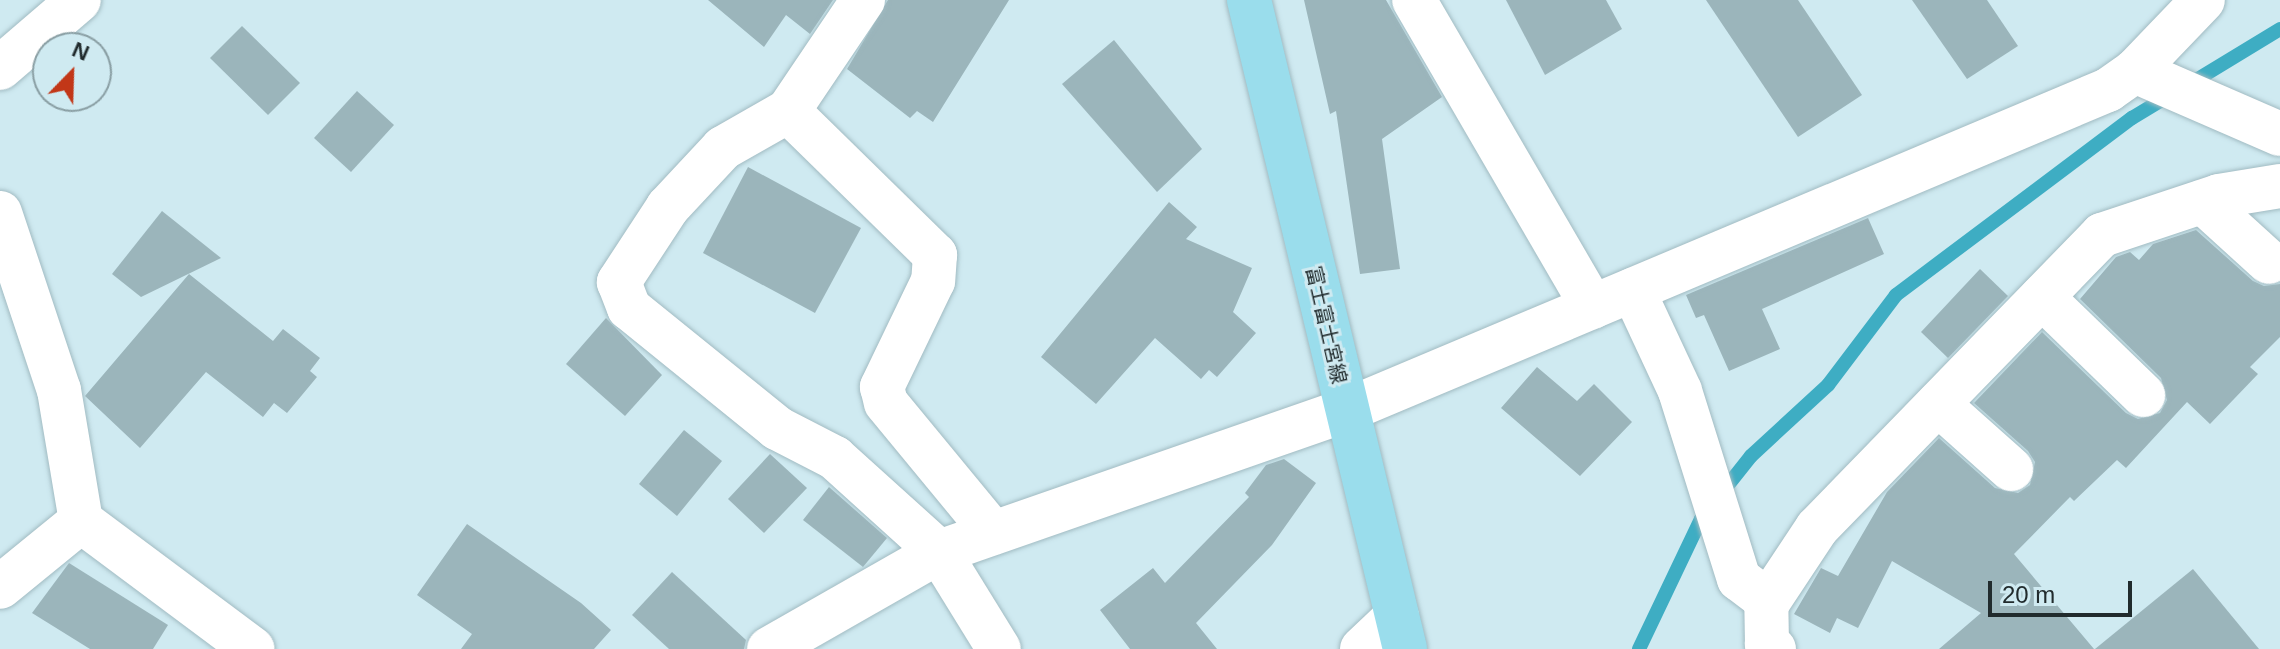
<!DOCTYPE html>
<meta charset="utf-8">
<style>
body{margin:0}
#map{position:relative;width:2280px;height:649px;overflow:hidden;background:#cfeaf1;font-family:Helvetica,"Noto Sans JP",sans-serif}
div>[style]{position:absolute}
[style*='--x']{left:calc(var(--x)*1px);top:calc(var(--y)*1px);width:calc(var(--w)*1px);rotate:calc(var(--a)*1deg)}
.stream>*{height:14px;margin:-7px;padding:0 7px;transform-origin:7px;border-radius:7px;background:#3eadc3}
.building>*{inset:0;background:#9bb5bb}
.roads{filter:drop-shadow(0 0 2px #a1bbc2) drop-shadow(0 0 2px #a1bbc2)}
.minor>*{height:44px;margin:-22px;padding:0 22px;transform-origin:22px;border-radius:22px;background:#fff}
.major>*{height:44px;margin:-22px;padding:0 22px;transform-origin:22px;border-radius:22px;background:#9addec}
span{translate:-50% -50%;white-space:nowrap;text-align:center;line-height:1.15;-webkit-text-stroke:6px #cfeaf1;paint-order:stroke}
.street-label{font-size:20px;color:#212b2d}
.north{position:absolute;left:32px;top:32px;width:80px;height:80px;box-sizing:border-box;background:#cfeaf1;border:2px solid #899ea3;border-radius:50%;rotate:23deg;font-size:22px;font-weight:700;line-height:32px;text-align:center;color:#212b2d}
.north::after{content:'';display:block;margin:auto;width:28px;height:36px;background:#c23718;clip-path:polygon(50% 0,100% 100%,50% 72%,0 100%)}
.scale{position:absolute;left:1988px;top:581px;width:144px;height:36px;box-sizing:border-box;border:4px solid #212b2d;border-top:0;padding-left:10px;font-size:24px;line-height:28px;white-space:nowrap;color:#212b2d;-webkit-text-stroke:6px #cfeaf1;paint-order:stroke}
</style>
<div id="map">
<div class="stream">
<div style="--x:2188;--y:85;--w:108;--a:-31.3"></div>
<div style="--x:1639;--y:649;--w:144;--a:-64.5"></div>
<div style="--x:1701;--y:519;--w:80;--a:-51.6"></div>
<div style="--x:1751;--y:456;--w:105;--a:-42.7"></div>
<div style="--x:1828;--y:385;--w:113;--a:-52.9"></div>
<div style="--x:1896;--y:295;--w:295;--a:-36.9"></div>
<div style="--x:2132;--y:118;--w:44;--a:-31.2"></div>
</div>
<div class="building">
<div style="clip-path:polygon(708px 0,833px 0,810px 34px,786px 15px,764px 47px)"></div>
<div style="clip-path:polygon(888px 0,1009px 0,933px 122px,917px 111px,910px 118px,847px 69px)"></div>
<div style="clip-path:polygon(1304px 0,1386px 0,1442px 97px,1382px 139px,1400px 269px,1360px 274px,1336px 111px,1330px 114px)"></div>
<div style="clip-path:polygon(1506px 0,1606px 0,1622px 29px,1545px 75px)"></div>
<div style="clip-path:polygon(1706px 0,1798px 0,1862px 95px,1798px 137px)"></div>
<div style="clip-path:polygon(1912px 0,1987px 0,2018px 46px,1967px 79px)"></div>
<div style="clip-path:polygon(242px 26px,300px 83px,268px 115px,210px 58px)"></div>
<div style="clip-path:polygon(1114px 40px,1202px 149px,1157px 192px,1062px 84px)"></div>
<div style="clip-path:polygon(357px 91px,394px 125px,351px 172px,314px 138px)"></div>
<div style="clip-path:polygon(748px 167px,861px 228px,815px 313px,703px 253px)"></div>
<div style="clip-path:polygon(1169px 202px,1197px 227px,1186px 239px,1252px 268px,1233px 312px,1256px 333px,1217px 377px,1209px 370px,1201px 379px,1155px 338px,1096px 404px,1041px 357px)"></div>
<div style="clip-path:polygon(162px 211px,221px 258px,141px 297px,112px 274px)"></div>
<div style="clip-path:polygon(1868px 218px,1884px 254px,1762px 309px,1780px 349px,1729px 371px,1704px 315px,1696px 318px,1686px 295px)"></div>
<div style="clip-path:polygon(2196px 230px,2253px 281px,2264px 286px,2280px 284px,2280px 337px,2250px 367px,2258px 374px,2210px 424px,2187px 402px,2126px 468px,2117px 460px,2074px 501px,2070px 497px,2014px 554px,2094px 649px,1939px 649px,1981px 613px,1892px 561px,1858px 628px,1837px 618px,1830px 633px,1794px 614px,1821px 568px,1838px 576px,1887px 492px,1939px 438px,1995px 488px,2018px 493px,2030px 485px,2035px 462px,2028px 451px,1974px 403px,2042px 332px,2126px 413px,2138px 419px,2160px 413px,2167px 400px,2161px 378px,2080px 299px,2116px 257px,2130px 252px,2139px 260px,2153px 244px)"></div>
<div style="clip-path:polygon(1980px 269px,2008px 296px,1948px 358px,1921px 332px)"></div>
<div style="clip-path:polygon(189px 274px,273px 341px,283px 329px,320px 358px,310px 371px,317px 377px,287px 413px,274px 403px,263px 417px,206px 372px,140px 448px,85px 396px)"></div>
<div style="clip-path:polygon(606px 318px,662px 375px,625px 416px,566px 364px)"></div>
<div style="clip-path:polygon(1537px 367px,1577px 401px,1594px 384px,1632px 422px,1580px 476px,1501px 408px)"></div>
<div style="clip-path:polygon(684px 430px,722px 461px,677px 516px,639px 484px)"></div>
<div style="clip-path:polygon(770px 454px,807px 488px,764px 533px,728px 499px)"></div>
<div style="clip-path:polygon(1284px 459px,1316px 483px,1272px 545px,1196px 623px,1217px 649px,1130px 649px,1100px 610px,1153px 568px,1165px 583px,1249px 497px,1245px 493px,1266px 465px)"></div>
<div style="clip-path:polygon(829px 487px,887px 538px,863px 567px,803px 520px)"></div>
<div style="clip-path:polygon(467px 524px,581px 603px,611px 630px,594px 649px,461px 649px,472px 634px,417px 595px)"></div>
<div style="clip-path:polygon(69px 563px,168px 625px,153px 649px,90px 649px,32px 613px)"></div>
<div style="clip-path:polygon(2193px 569px,2259px 649px,2095px 649px)"></div>
<div style="clip-path:polygon(672px 572px,746px 640px,744px 649px,669px 649px,632px 615px)"></div>
</div>
<div class="roads">
<div class="minor">
<div style="--x:863;--y:0;--w:134;--a:124"></div>
<div style="--x:788;--y:111;--w:75;--a:150.4"></div>
<div style="--x:723;--y:148;--w:81;--a:133"></div>
<div style="--x:668;--y:207;--w:90;--a:123.2"></div>
<div style="--x:619;--y:282;--w:28;--a:69"></div>
<div style="--x:629;--y:308;--w:191;--a:39"></div>
<div style="--x:777;--y:428;--w:65;--a:27.3"></div>
<div style="--x:835;--y:458;--w:140;--a:42.1"></div>
<div style="--x:939;--y:552;--w:114;--a:58.3"></div>
<div style="--x:1414;--y:0;--w:355;--a:59.8"></div>
<div style="--x:0;--y:68;--w:104;--a:-40.7"></div>
<div style="--x:2135;--y:71;--w:158;--a:23.5"></div>
<div style="--x:788;--y:111;--w:206;--a:44.4"></div>
<div style="--x:935;--y:255;--w:26;--a:94"></div>
<div style="--x:933;--y:281;--w:118;--a:115.7"></div>
<div style="--x:882;--y:387;--w:16;--a:76"></div>
<div style="--x:886;--y:403;--w:168;--a:50.5"></div>
<div style="--x:2203;--y:202;--w:89;--a:42.3"></div>
<div style="--x:0;--y:213;--w:187;--a:71.6"></div>
<div style="--x:59;--y:390;--w:133;--a:80.5"></div>
<div style="--x:81;--y:521;--w:104;--a:140.8"></div>
<div style="--x:1633;--y:290;--w:111;--a:65"></div>
<div style="--x:1680;--y:391;--w:197;--a:72.6"></div>
<div style="--x:1739;--y:579;--w:36;--a:37"></div>
<div style="--x:2042;--y:297;--w:141;--a:44.1"></div>
<div style="--x:1938;--y:404;--w:98;--a:41.7"></div>
<div style="--x:81;--y:521;--w:214;--a:36.7"></div>
<div style="--x:769;--y:649;--w:196;--a:-29.7"></div>
<div style="--x:939;--y:552;--w:432;--a:-19.2"></div>
<div style="--x:1347;--y:410;--w:826;--a:-22.81"></div>
<div style="--x:2108;--y:90;--w:33;--a:-35"></div>
<div style="--x:2135;--y:71;--w:98;--a:-46.2"></div>
<div style="--x:1362;--y:649;--w:48;--a:-43.3"></div>
<div style="--x:1774;--y:649;--w:9;--a:-144"></div>
<div style="--x:1767;--y:644;--w:39;--a:-91"></div>
<div style="--x:1766;--y:605;--w:92;--a:-56.5"></div>
<div style="--x:1817;--y:528;--w:409;--a:-45.8"></div>
<div style="--x:2102;--y:235;--w:123;--a:-18.4"></div>
<div style="--x:2219;--y:196;--w:62;--a:-9.3"></div>
</div>
<div class="major">
<div style="--x:1249;--y:0;--w:667;--a:76.48"></div>
</div>
</div>
<div class="street-label">
<span style="left:1326px;top:325px;rotate:77deg">富士富士宮線</span>
</div>
<div class="north">N</div>
<div class="scale">20 m</div>
</div>
